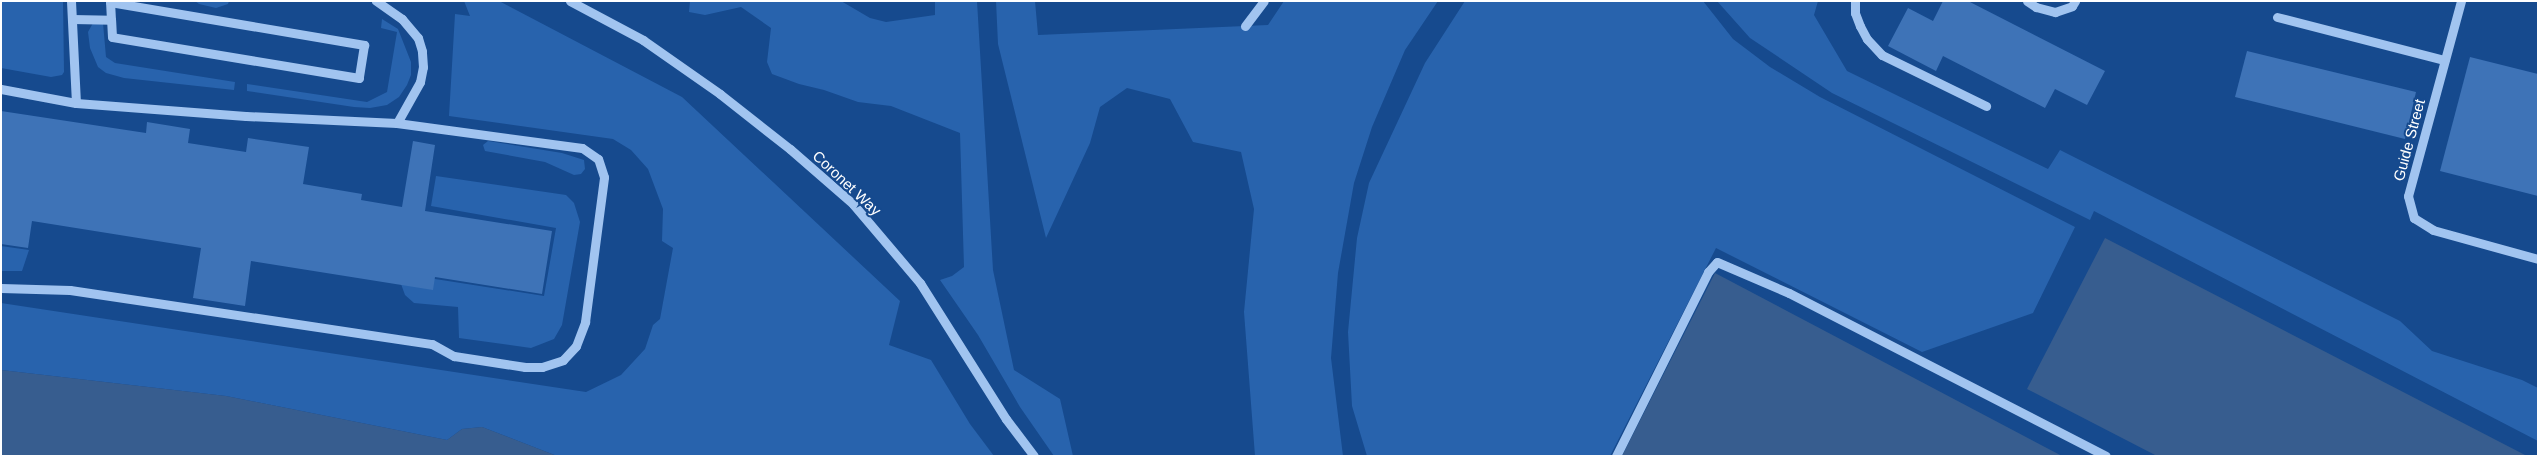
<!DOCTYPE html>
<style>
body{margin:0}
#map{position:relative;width:2539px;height:457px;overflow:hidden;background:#164a8e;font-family:Arial,sans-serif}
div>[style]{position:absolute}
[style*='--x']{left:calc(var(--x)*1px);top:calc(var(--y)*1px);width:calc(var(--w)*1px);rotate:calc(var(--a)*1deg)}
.green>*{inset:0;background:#2863ad}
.water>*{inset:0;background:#375d8f}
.building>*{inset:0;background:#3e73b7}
.minor>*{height:9px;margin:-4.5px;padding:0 4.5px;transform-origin:4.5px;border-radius:4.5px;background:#a1c4f0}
span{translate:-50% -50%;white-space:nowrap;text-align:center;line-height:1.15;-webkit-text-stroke:4px #164a8e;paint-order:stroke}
.street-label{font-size:15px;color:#fff}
.frame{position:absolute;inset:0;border:2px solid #fff;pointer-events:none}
</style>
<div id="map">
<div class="green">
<div style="clip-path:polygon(1px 1px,63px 1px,64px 72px,62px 75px,51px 77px,1px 68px)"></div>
<div style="clip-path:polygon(195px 1px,229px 1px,228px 4px,216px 8px,199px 4px)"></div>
<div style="clip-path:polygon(464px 1px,499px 1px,682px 97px,900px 301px,889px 345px,931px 360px,970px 424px,994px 456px,557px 456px,482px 427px,462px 429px,447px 440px,226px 396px,1px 370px,1px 303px,586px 392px,621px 375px,645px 349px,653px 325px,660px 319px,673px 248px,662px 241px,663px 209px,648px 169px,631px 150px,613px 139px,449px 116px,455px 14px,470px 16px)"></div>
<div style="clip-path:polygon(690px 1px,841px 1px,870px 18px,886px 22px,935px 15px,935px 1px,977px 1px,993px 270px,1014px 370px,1060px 399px,1073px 456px,1054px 456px,1020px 407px,978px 335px,940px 280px,952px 276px,964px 267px,960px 133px,891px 106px,858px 102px,824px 90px,799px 84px,772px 74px,767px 62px,771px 28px,741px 7px,705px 15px,689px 12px)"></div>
<div style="clip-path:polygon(996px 1px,1035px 1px,1038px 35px,1268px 25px,1284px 1px,1438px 1px,1405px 50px,1372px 127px,1354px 183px,1338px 273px,1331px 358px,1343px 456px,1255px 456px,1244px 312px,1254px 209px,1241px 152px,1193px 142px,1170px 99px,1127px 88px,1100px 107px,1090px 143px,1046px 238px,998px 44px)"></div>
<div style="clip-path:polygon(1465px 1px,1703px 1px,1733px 39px,1770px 67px,1820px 97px,2075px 227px,2033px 313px,1922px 352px,1716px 248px,1610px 456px,1367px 456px,1352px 406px,1348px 332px,1357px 238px,1369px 183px,1425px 63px)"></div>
<div style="clip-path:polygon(1717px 1px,1818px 1px,1814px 15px,1847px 71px,2048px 169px,2060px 150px,2400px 321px,2432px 351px,2522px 380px,2538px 388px,2538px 441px,2094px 211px,2090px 220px,1832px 93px,1750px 38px)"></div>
<div style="clip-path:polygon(382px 19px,398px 29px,411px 62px,411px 75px,407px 85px,399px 97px,387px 105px,370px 108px,354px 107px,247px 91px,247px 84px,367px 102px,387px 92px,397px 32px,381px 28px)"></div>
<div style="clip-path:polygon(93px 23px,103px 23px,106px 57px,115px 63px,235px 82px,234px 90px,124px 78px,106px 73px,98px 67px,90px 48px,88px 32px)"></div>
<div style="clip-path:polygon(488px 141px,562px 153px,584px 160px,585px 169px,581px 174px,574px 175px,545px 162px,485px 151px,483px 145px)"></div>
<div style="clip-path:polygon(436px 176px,566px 195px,574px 203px,580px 222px,562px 325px,554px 339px,531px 348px,459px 338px,458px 307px,414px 303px,405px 295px,397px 273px,544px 296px,556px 228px,431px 206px)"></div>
<div style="clip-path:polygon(1px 246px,29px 250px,22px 271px,1px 271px)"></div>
</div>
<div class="water">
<div style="clip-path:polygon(2105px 238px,2527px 456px,2157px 456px,2027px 389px)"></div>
<div style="clip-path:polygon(1715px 273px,2062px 456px,1622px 456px)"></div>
<div style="clip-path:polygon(1px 370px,226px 396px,447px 440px,462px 429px,482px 427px,557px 456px,1px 456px)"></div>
</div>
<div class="building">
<div style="clip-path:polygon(1943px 1px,1968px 1px,2105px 71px,2087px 105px,2055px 89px,2045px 108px,1943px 56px,1936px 71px,1888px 46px,1908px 8px,1933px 21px)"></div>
<div style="clip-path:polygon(2247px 51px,2416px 92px,2405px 139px,2235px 97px)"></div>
<div style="clip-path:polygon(2470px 57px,2538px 74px,2538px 196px,2440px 171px)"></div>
<div style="clip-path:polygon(1px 111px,146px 133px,147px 122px,190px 129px,188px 143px,246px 152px,248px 138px,309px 147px,303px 184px,362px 194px,361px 200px,402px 207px,413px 141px,435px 145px,425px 211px,552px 231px,542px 294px,435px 277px,433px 290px,251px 261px,245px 306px,193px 298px,201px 248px,32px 221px,28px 248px,1px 244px)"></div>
</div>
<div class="minor">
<div style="--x:71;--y:1;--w:102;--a:87.2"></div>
<div style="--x:76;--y:103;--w:170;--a:4.4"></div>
<div style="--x:246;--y:116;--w:151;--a:2.7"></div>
<div style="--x:397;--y:123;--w:47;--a:-60.7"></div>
<div style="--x:420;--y:82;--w:15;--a:-79"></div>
<div style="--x:423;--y:67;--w:16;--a:-94"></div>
<div style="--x:422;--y:51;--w:14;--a:-107"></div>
<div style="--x:418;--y:38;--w:25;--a:-130"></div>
<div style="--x:402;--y:19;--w:32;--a:-145"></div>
<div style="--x:570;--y:1;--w:83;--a:28.1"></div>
<div style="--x:643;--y:40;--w:94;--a:35"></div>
<div style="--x:720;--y:94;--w:89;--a:38.2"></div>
<div style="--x:790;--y:149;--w:84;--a:41.1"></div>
<div style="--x:853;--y:204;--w:104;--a:49.7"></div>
<div style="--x:920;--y:283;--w:161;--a:57.7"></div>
<div style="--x:1006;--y:419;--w:46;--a:52.9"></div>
<div style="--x:1855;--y:1;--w:12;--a:90"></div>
<div style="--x:1855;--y:13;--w:14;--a:69"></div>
<div style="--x:1860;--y:26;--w:15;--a:62"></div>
<div style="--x:1867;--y:39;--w:22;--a:47"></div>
<div style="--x:1882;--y:55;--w:116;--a:26.1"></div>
<div style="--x:2027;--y:1;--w:11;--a:34"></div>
<div style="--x:2036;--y:7;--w:20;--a:15"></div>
<div style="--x:2055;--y:12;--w:18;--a:-19"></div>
<div style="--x:2072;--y:6;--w:6;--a:-59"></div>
<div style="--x:2461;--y:1;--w:202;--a:105.2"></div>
<div style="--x:2408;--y:196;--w:23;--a:75"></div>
<div style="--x:2414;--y:218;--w:22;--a:32"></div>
<div style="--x:2433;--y:230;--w:109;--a:15.4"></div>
<div style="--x:110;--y:2;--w:258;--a:9.6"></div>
<div style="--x:364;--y:45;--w:33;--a:99"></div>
<div style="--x:359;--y:78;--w:250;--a:-170.6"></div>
<div style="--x:112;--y:37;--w:17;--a:-93"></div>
<div style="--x:2277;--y:17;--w:173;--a:14.4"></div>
<div style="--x:72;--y:19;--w:39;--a:1"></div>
<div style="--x:111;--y:20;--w:19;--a:-93"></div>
<div style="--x:1245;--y:26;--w:31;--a:-53"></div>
<div style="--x:1;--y:89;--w:76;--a:10.6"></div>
<div style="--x:1;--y:288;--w:69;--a:1.7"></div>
<div style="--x:70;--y:290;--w:366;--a:8.5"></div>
<div style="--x:432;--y:344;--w:25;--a:29"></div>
<div style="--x:454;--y:356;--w:72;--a:8.8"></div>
<div style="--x:525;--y:367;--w:17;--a:0"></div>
<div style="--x:542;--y:367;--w:22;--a:-18"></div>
<div style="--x:563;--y:360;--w:19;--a:-47"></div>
<div style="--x:576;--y:346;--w:26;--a:-69"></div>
<div style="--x:585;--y:322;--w:146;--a:-82.5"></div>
<div style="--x:604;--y:177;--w:19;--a:-108"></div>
<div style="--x:598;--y:159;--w:19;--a:-145"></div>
<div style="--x:582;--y:148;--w:187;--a:-172.3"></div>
<div style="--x:1616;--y:456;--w:206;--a:-63.4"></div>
<div style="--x:1708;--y:272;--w:13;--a:-48"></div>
<div style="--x:1717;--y:262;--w:78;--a:23.3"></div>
<div style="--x:1789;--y:293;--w:356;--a:27.2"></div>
</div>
<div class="street-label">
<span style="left:2409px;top:140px;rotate:-75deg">Guide Street</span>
<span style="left:847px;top:183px;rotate:43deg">Coronet Way</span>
</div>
<div class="frame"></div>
</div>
